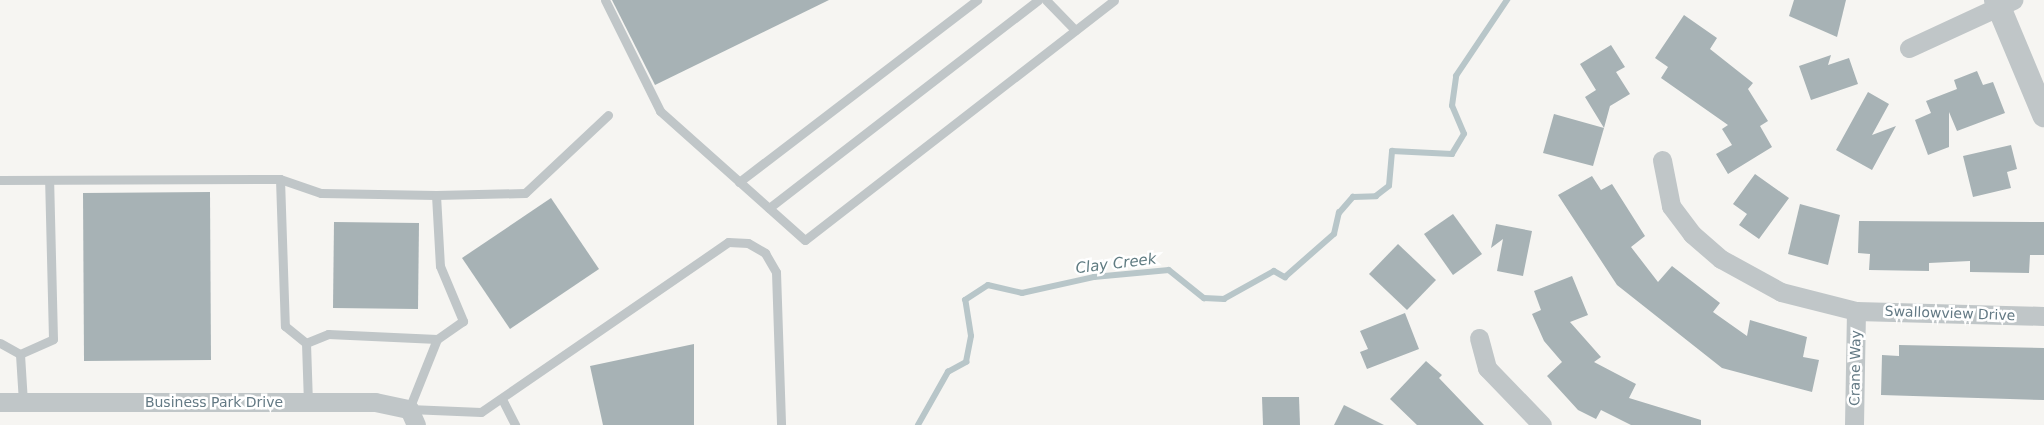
<!DOCTYPE html>
<style>
body{margin:0}
#map{position:relative;width:2044px;height:425px;overflow:hidden;background:#f6f5f2;font-family:"DejaVu Sans",sans-serif}
div>[style]{position:absolute}
[style*='--x']{left:calc(var(--x)*1px);top:calc(var(--y)*1px);width:calc(var(--w)*1px);rotate:calc(var(--a)*1deg)}
.stream>*{height:5.5px;margin:-2.75px;padding:0 2.75px;transform-origin:2.75px;border-radius:2.75px;background:#b8c6c9}
.building>*{inset:0;background:#a7b2b5}
.service>*{height:9px;margin:-4.5px;padding:0 4.5px;transform-origin:4.5px;border-radius:4.5px;background:#c0c6c8}
.minor>*{height:19px;margin:-9.5px;padding:0 9.5px;transform-origin:9.5px;border-radius:9.5px;background:#c0c6c8}
.tertiary>*{height:24px;margin:-12px;padding:0 12px;transform-origin:12px;border-radius:12px;background:#c0c6c8}
span{translate:-50% -50%;white-space:nowrap;text-align:center;line-height:1.15;-webkit-text-stroke:5px #fff;paint-order:stroke}
.street-label{font-size:14px;color:#637984}
.water-label{font-size:15px;color:#5f7b81;font-style:italic}
</style>
<div id="map">
<div class="stream">
<div style="--x:918;--y:425;--w:61;--a:-60.5"></div>
<div style="--x:948;--y:372;--w:21;--a:-29"></div>
<div style="--x:966;--y:362;--w:26;--a:-79"></div>
<div style="--x:971;--y:336;--w:36;--a:-99"></div>
<div style="--x:965;--y:300;--w:27;--a:-33"></div>
<div style="--x:988;--y:285;--w:35;--a:13"></div>
<div style="--x:1022;--y:293;--w:74;--a:-12.5"></div>
<div style="--x:1094;--y:277;--w:75;--a:-5.3"></div>
<div style="--x:1169;--y:270;--w:45;--a:38.7"></div>
<div style="--x:1204;--y:298;--w:20;--a:3"></div>
<div style="--x:1224;--y:299;--w:57;--a:-29.2"></div>
<div style="--x:1274;--y:271;--w:13;--a:29"></div>
<div style="--x:1285;--y:277;--w:65;--a:-41.3"></div>
<div style="--x:1334;--y:234;--w:22;--a:-77"></div>
<div style="--x:1339;--y:213;--w:21;--a:-49"></div>
<div style="--x:1353;--y:197;--w:23;--a:-2"></div>
<div style="--x:1376;--y:196;--w:16;--a:-38"></div>
<div style="--x:1389;--y:186;--w:35;--a:-85"></div>
<div style="--x:1392;--y:151;--w:60;--a:2.9"></div>
<div style="--x:1452;--y:154;--w:23;--a:-59"></div>
<div style="--x:1464;--y:134;--w:30;--a:-113"></div>
<div style="--x:1452;--y:106;--w:30;--a:-82"></div>
<div style="--x:1456;--y:76;--w:92;--a:-56.1"></div>
</div>
<div class="building">
<div style="clip-path:polygon(612px 0,829px 0,655px 85px)"></div>
<div style="clip-path:polygon(1794px 0,1846px 0,1837px 37px,1789px 16px)"></div>
<div style="clip-path:polygon(1684px 15px,1717px 38px,1710px 49px,1753px 83px,1748px 89px,1768px 121px,1760px 126px,1772px 147px,1728px 174px,1716px 154px,1732px 145px,1722px 129px,1728px 125px,1661px 78px,1668px 67px,1655px 58px)"></div>
<div style="clip-path:polygon(1611px 45px,1625px 67px,1616px 72px,1630px 94px,1610px 106px,1604px 128px,1585px 97px,1596px 90px,1580px 64px)"></div>
<div style="clip-path:polygon(1831px 55px,1828px 65px,1849px 58px,1858px 84px,1811px 100px,1799px 66px)"></div>
<div style="clip-path:polygon(1977px 71px,1983px 85px,1993px 82px,2005px 113px,1957px 131px,1949px 112px,1949px 147px,1928px 155px,1915px 120px,1931px 113px,1926px 101px,1957px 89px,1954px 80px)"></div>
<div style="clip-path:polygon(1868px 92px,1889px 104px,1872px 135px,1896px 126px,1872px 170px,1836px 150px)"></div>
<div style="clip-path:polygon(1554px 114px,1604px 128px,1593px 166px,1543px 153px)"></div>
<div style="clip-path:polygon(2011px 145px,2017px 169px,2007px 172px,2011px 188px,1973px 197px,1963px 156px)"></div>
<div style="clip-path:polygon(1755px 174px,1789px 198px,1759px 239px,1739px 225px,1747px 214px,1733px 204px)"></div>
<div style="clip-path:polygon(1592px 176px,1601px 190px,1612px 184px,1645px 236px,1631px 247px,1658px 282px,1672px 266px,1720px 303px,1713px 312px,1747px 336px,1750px 320px,1807px 337px,1803px 357px,1819px 360px,1812px 392px,1722px 368px,1617px 285px,1558px 195px)"></div>
<div style="clip-path:polygon(210px 192px,211px 360px,84px 361px,83px 193px)"></div>
<div style="clip-path:polygon(551px 198px,599px 269px,510px 329px,462px 258px)"></div>
<div style="clip-path:polygon(1800px 204px,1840px 215px,1828px 265px,1788px 254px)"></div>
<div style="clip-path:polygon(1453px 214px,1482px 254px,1453px 275px,1424px 234px)"></div>
<div style="clip-path:polygon(1859px 221px,2044px 222px,2044px 255px,2030px 255px,2029px 273px,1970px 272px,1970px 261px,1929px 263px,1929px 271px,1869px 270px,1870px 254px,1858px 253px)"></div>
<div style="clip-path:polygon(334px 222px,419px 223px,418px 309px,333px 308px)"></div>
<div style="clip-path:polygon(1496px 224px,1532px 231px,1523px 276px,1497px 271px,1503px 239px,1491px 248px)"></div>
<div style="clip-path:polygon(1398px 244px,1436px 280px,1407px 310px,1369px 274px)"></div>
<div style="clip-path:polygon(1572px 276px,1588px 315px,1570px 322px,1601px 357px,1594px 362px,1636px 384px,1629px 398px,1701px 420px,1701px 425px,1631px 425px,1601px 410px,1596px 419px,1578px 410px,1547px 376px,1562px 362px,1544px 341px,1532px 314px,1541px 310px,1534px 291px)"></div>
<div style="clip-path:polygon(1405px 313px,1419px 349px,1367px 369px,1360px 352px,1368px 349px,1360px 331px)"></div>
<div style="clip-path:polygon(694px 344px,694px 425px,603px 425px,590px 366px)"></div>
<div style="clip-path:polygon(1899px 345px,2044px 348px,2044px 400px,1881px 395px,1882px 355px,1899px 356px)"></div>
<div style="clip-path:polygon(1426px 361px,1442px 375px,1439px 378px,1484px 425px,1417px 425px,1390px 399px)"></div>
<div style="clip-path:polygon(1262px 397px,1299px 397px,1300px 425px,1263px 425px)"></div>
<div style="clip-path:polygon(1344px 405px,1384px 425px,1334px 425px)"></div>
</div>
<div class="service">
<div style="--x:605;--y:0;--w:124;--a:63.6"></div>
<div style="--x:660;--y:111;--w:194;--a:41.7"></div>
<div style="--x:805;--y:240;--w:391;--a:-37.8"></div>
<div style="--x:1046;--y:0;--w:42;--a:46"></div>
<div style="--x:280;--y:179;--w:147;--a:88.1"></div>
<div style="--x:285;--y:326;--w:27;--a:39"></div>
<div style="--x:306;--y:343;--w:59;--a:88.1"></div>
<div style="--x:0;--y:180;--w:280;--a:-0.2"></div>
<div style="--x:280;--y:179;--w:43;--a:18.9"></div>
<div style="--x:321;--y:193;--w:115;--a:1"></div>
<div style="--x:436;--y:195;--w:71;--a:86.8"></div>
<div style="--x:440;--y:266;--w:60;--a:67.3"></div>
<div style="--x:463;--y:321;--w:32;--a:145"></div>
<div style="--x:739;--y:182;--w:300;--a:-37.4"></div>
<div style="--x:436;--y:195;--w:89;--a:-1.3"></div>
<div style="--x:525;--y:193;--w:114;--a:-43.2"></div>
<div style="--x:769;--y:208;--w:340;--a:-37.7"></div>
<div style="--x:0;--y:343;--w:23;--a:29"></div>
<div style="--x:306;--y:343;--w:24;--a:-22"></div>
<div style="--x:328;--y:334;--w:109;--a:2.6"></div>
<div style="--x:437;--y:339;--w:75;--a:111.8"></div>
<div style="--x:409;--y:409;--w:72;--a:2.4"></div>
<div style="--x:481;--y:412;--w:300;--a:-34.5"></div>
<div style="--x:728;--y:242;--w:20;--a:3"></div>
<div style="--x:748;--y:243;--w:20;--a:30"></div>
<div style="--x:765;--y:253;--w:22;--a:60"></div>
<div style="--x:776;--y:272;--w:153;--a:88.1"></div>
<div style="--x:503;--y:401;--w:27;--a:63"></div>
<div style="--x:23;--y:402;--w:48;--a:-93.6"></div>
<div style="--x:20;--y:354;--w:36;--a:-24"></div>
<div style="--x:53;--y:339;--w:159;--a:-91.4"></div>
</div>
<div class="minor">
<div style="--x:1909;--y:48;--w:115;--a:-24.8"></div>
<div style="--x:1662;--y:160;--w:47;--a:78.9"></div>
<div style="--x:1671;--y:206;--w:35;--a:53"></div>
<div style="--x:1692;--y:234;--w:38;--a:41"></div>
<div style="--x:1721;--y:259;--w:68;--a:28.8"></div>
<div style="--x:1781;--y:292;--w:77;--a:14.2"></div>
<div style="--x:1856;--y:311;--w:188;--a:1.5"></div>
<div style="--x:1479;--y:338;--w:31;--a:75"></div>
<div style="--x:1487;--y:368;--w:79;--a:46"></div>
<div style="--x:0;--y:402;--w:375;--a:0"></div>
<div style="--x:375;--y:402;--w:35;--a:12"></div>
<div style="--x:409;--y:409;--w:17;--a:66"></div>
<div style="--x:1854;--y:425;--w:114;--a:-89"></div>
</div>
<div class="tertiary">
<div style="--x:1996;--y:0;--w:125;--a:67.3"></div>
</div>
<div class="street-label">
<span style="left:1950px;top:313px;rotate:2deg">Swallowview Drive</span>
<span style="left:1855px;top:368px;rotate:-89deg">Crane Way</span>
<span style="left:214px;top:402px">Business Park Drive</span>
</div>
<div class="water-label">
<span style="left:1116px;top:264px;rotate:-7deg">Clay Creek</span>
</div>
</div>
